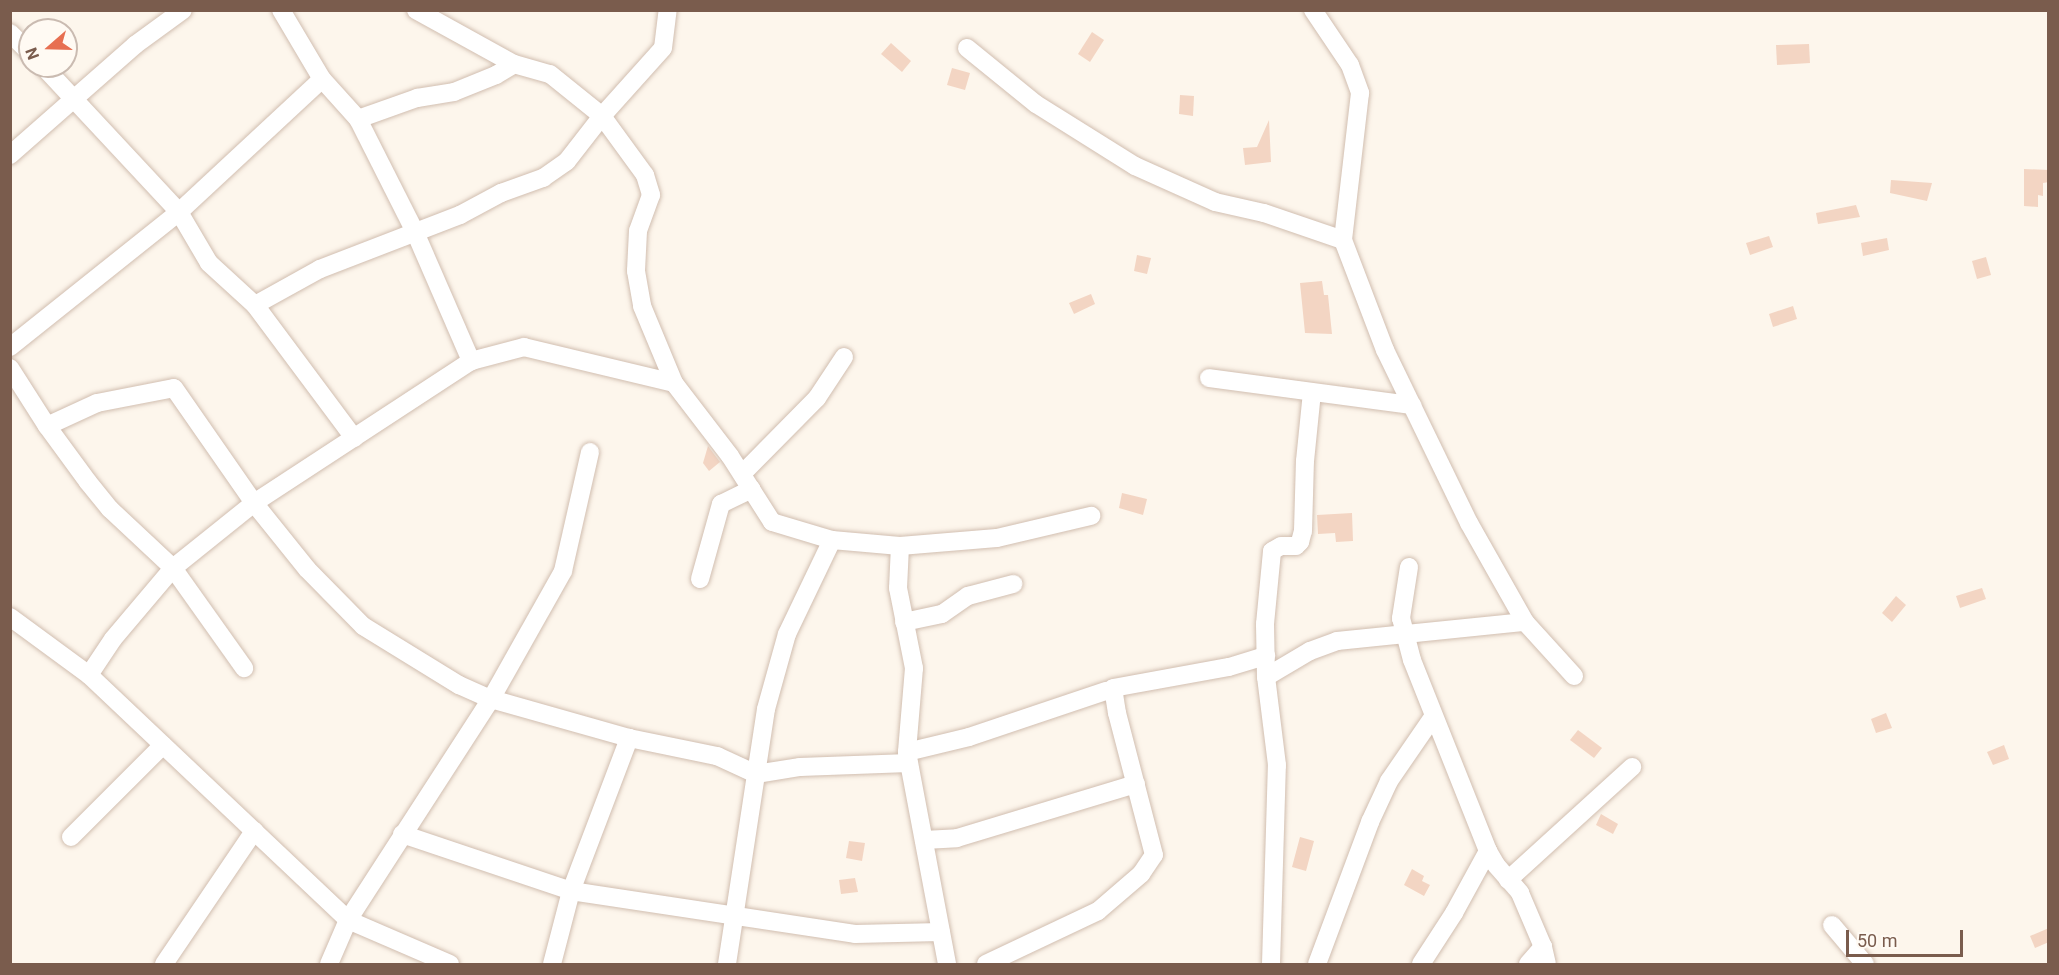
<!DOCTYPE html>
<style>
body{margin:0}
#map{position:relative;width:2059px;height:975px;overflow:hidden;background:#fdf6ec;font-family:Roboto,sans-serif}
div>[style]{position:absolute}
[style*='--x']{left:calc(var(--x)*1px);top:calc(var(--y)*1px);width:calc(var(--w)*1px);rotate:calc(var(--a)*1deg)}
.building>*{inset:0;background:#f3d5c3}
.roads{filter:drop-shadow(0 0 2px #d1beb0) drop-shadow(0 0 2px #d1beb0)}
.street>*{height:18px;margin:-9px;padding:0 9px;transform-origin:9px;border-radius:9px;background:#fff}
span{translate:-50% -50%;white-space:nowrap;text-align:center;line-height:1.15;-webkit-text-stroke:6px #fffaf3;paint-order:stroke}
.frame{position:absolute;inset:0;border:12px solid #7a5c4d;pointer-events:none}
.north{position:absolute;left:18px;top:18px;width:60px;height:60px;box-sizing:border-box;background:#fffaf3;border:2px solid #cabbb1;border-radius:50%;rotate:250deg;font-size:16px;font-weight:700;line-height:24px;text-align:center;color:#7a5c4d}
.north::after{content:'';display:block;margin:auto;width:21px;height:27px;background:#e76f51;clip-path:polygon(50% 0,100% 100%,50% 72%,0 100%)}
.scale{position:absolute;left:1846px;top:930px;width:117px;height:27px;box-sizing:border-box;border:3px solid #7a5c4d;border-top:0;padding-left:8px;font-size:18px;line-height:21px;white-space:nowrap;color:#7a5c4d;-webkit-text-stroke:4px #fffaf3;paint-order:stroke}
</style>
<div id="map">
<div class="building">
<div style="clip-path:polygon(1092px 32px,1104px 40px,1090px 62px,1078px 54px)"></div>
<div style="clip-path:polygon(891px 43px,911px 61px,902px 72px,881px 54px)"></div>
<div style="clip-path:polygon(1809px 44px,1810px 63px,1777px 65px,1776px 45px)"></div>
<div style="clip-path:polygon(952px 68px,970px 73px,965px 90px,947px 85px)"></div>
<div style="clip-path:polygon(1180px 95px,1194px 96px,1193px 116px,1179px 114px)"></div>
<div style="clip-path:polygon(1269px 120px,1271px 162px,1245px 165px,1243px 148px,1257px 147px)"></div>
<div style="clip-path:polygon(2024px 169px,2049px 170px,2049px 182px,2043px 183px,2043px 196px,2038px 195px,2038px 207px,2024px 206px)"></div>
<div style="clip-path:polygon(1891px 180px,1932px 183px,1927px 201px,1890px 193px)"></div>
<div style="clip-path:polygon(1856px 205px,1860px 217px,1818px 224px,1816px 213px)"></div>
<div style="clip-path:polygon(1769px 236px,1773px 247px,1750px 255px,1746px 243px)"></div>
<div style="clip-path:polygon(1887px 238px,1889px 250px,1863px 256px,1861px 243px)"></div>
<div style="clip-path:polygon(1137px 255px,1151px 258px,1147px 274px,1134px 271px)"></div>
<div style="clip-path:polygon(1986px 257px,1991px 275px,1977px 279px,1972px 261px)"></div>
<div style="clip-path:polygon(1322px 281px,1324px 295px,1328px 295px,1332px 334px,1305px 333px,1300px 283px)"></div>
<div style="clip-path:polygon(1091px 294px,1095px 304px,1074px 314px,1069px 303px)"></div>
<div style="clip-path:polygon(1793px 306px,1797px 319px,1773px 327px,1769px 314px)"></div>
<div style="clip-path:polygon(708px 446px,720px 462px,709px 471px,703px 463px)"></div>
<div style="clip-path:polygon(1122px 493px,1147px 499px,1143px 515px,1119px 508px)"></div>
<div style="clip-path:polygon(1352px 513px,1353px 541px,1336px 542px,1335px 533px,1318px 534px,1317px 515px)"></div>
<div style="clip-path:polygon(1982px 588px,1986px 599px,1960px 608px,1956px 596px)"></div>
<div style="clip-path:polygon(1896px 596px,1906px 605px,1892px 622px,1882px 613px)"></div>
<div style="clip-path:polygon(1886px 713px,1892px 728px,1876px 733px,1871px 719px)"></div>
<div style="clip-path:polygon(1578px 730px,1602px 748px,1594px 758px,1570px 740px)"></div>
<div style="clip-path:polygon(2004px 745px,2009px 759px,1993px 765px,1987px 752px)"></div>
<div style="clip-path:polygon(1601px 814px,1618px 824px,1613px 834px,1596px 825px)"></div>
<div style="clip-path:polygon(1300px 837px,1314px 841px,1306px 871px,1292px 867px)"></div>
<div style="clip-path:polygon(849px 841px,865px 843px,862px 861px,846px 858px)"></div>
<div style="clip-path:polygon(1412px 869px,1424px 876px,1422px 881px,1430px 885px,1424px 896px,1404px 885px)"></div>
<div style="clip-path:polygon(855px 878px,858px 892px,841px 894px,839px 880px)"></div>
<div style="clip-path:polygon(2049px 928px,2049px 942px,2035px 948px,2030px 936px)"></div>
</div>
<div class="roads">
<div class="street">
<div style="--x:281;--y:10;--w:80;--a:59.3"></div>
<div style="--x:322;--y:79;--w:54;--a:48"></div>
<div style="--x:358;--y:119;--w:127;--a:63.2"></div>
<div style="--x:415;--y:232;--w:141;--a:66.5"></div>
<div style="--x:416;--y:10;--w:112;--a:28.9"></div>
<div style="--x:514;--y:64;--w:37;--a:16"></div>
<div style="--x:550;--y:74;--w:67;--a:38.9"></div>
<div style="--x:602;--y:116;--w:73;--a:53.9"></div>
<div style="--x:645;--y:175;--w:21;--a:73"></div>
<div style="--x:651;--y:195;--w:38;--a:110"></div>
<div style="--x:638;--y:231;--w:40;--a:92.9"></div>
<div style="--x:636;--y:271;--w:36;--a:80"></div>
<div style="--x:642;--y:306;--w:83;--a:67.4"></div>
<div style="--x:1313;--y:10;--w:66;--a:56.1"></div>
<div style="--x:1350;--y:65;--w:30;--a:70"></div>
<div style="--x:1360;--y:93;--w:148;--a:96.6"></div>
<div style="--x:1343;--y:240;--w:118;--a:69.1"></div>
<div style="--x:1385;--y:350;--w:192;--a:64.1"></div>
<div style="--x:1469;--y:523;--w:114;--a:60.5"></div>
<div style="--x:1525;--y:622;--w:73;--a:47.8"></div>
<div style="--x:10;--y:33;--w:28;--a:45"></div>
<div style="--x:967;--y:48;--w:89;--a:39.1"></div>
<div style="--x:1036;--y:104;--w:117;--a:32.1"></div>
<div style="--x:1135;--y:166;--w:88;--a:24.2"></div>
<div style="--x:1215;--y:202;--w:50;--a:12.7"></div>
<div style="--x:1264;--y:213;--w:83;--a:18.9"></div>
<div style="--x:43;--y:66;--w:200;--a:47"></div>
<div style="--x:179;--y:212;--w:59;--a:59.5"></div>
<div style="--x:209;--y:263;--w:62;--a:42.4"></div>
<div style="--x:255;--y:305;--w:166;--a:53.3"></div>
<div style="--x:358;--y:119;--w:63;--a:-19.6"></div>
<div style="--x:417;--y:98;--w:37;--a:-9"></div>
<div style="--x:454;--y:92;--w:45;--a:-22"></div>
<div style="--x:496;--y:75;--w:21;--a:-31"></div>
<div style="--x:10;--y:155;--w:167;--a:-41.3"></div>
<div style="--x:135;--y:45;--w:59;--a:-36.1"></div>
<div style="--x:255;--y:305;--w:74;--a:-29"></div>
<div style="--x:320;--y:269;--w:150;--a:-21.1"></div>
<div style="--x:460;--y:215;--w:47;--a:-28.2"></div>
<div style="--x:501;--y:193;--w:45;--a:-19.7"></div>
<div style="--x:543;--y:178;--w:29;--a:-35"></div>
<div style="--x:567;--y:161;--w:57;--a:-52.1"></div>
<div style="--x:602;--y:116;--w:91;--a:-48.1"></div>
<div style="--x:663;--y:48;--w:38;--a:-83"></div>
<div style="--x:10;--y:347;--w:216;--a:-38.6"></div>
<div style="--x:179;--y:212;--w:195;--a:-42.9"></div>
<div style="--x:10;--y:368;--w:69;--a:57.5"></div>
<div style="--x:47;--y:426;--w:69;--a:53.8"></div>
<div style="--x:88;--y:482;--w:35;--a:51"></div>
<div style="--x:110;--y:509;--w:86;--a:43.1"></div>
<div style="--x:173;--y:568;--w:123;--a:54.6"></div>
<div style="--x:1209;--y:378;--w:205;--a:7.6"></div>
<div style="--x:47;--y:426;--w:55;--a:-24.7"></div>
<div style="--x:97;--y:403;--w:78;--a:-11"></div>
<div style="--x:174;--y:388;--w:140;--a:55.2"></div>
<div style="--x:254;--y:503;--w:85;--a:51.2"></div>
<div style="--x:307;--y:569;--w:80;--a:45.5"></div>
<div style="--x:363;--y:626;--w:113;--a:31.6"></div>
<div style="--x:459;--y:685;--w:35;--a:24"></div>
<div style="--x:491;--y:699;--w:143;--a:15.8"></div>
<div style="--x:629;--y:738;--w:90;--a:11.6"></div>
<div style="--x:717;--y:756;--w:43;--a:24.8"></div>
<div style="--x:756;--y:774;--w:45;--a:-9"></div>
<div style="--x:800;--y:767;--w:109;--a:-2.1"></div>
<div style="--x:742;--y:474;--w:107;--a:-45.4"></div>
<div style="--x:817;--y:398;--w:49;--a:-56.6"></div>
<div style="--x:900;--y:546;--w:97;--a:-4.7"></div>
<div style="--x:997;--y:538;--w:97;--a:-13.2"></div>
<div style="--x:1409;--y:567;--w:52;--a:98.9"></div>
<div style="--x:1401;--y:618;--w:43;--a:75.3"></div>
<div style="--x:1412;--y:660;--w:206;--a:68.3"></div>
<div style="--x:1488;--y:851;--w:16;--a:60"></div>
<div style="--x:1496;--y:865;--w:37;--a:49"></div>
<div style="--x:1520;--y:893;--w:59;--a:66.9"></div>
<div style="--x:1543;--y:947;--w:17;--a:77"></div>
<div style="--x:700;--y:579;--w:78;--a:-74.4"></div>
<div style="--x:721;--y:504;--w:34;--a:-26"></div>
<div style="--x:10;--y:617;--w:98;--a:36.3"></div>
<div style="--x:89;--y:675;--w:43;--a:-56.3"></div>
<div style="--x:113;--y:639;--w:93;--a:-49.8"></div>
<div style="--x:173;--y:568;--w:104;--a:-38.7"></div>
<div style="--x:254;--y:503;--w:259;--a:-33.2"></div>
<div style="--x:471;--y:361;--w:55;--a:-14.8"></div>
<div style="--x:524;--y:347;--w:154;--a:13.5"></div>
<div style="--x:674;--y:383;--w:92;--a:52.5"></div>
<div style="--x:730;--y:456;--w:78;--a:57.5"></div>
<div style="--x:772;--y:522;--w:63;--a:16.7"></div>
<div style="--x:832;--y:540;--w:68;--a:5"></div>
<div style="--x:900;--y:546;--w:42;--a:92.7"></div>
<div style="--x:898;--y:588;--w:82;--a:78.7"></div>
<div style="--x:914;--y:668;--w:84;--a:94.8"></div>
<div style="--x:907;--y:752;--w:216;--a:79.3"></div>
<div style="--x:904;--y:622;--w:39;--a:-12"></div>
<div style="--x:942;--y:614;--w:32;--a:-35"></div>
<div style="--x:968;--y:596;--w:47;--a:-14.9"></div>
<div style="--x:89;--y:675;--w:357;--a:43.4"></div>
<div style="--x:348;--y:920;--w:111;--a:23.3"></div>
<div style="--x:1266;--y:677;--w:51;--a:-30.6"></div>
<div style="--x:1310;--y:651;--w:29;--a:-20"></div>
<div style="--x:1337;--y:641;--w:189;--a:-5.8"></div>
<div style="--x:907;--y:752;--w:64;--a:-13.6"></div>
<div style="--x:969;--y:737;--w:145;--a:-18.6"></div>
<div style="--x:402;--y:834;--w:178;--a:18.6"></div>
<div style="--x:571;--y:891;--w:287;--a:8.6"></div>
<div style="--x:855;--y:934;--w:86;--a:-1.3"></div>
<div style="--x:71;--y:837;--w:130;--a:-45"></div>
<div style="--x:924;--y:840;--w:33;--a:-3"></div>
<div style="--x:957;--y:838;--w:187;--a:-16.8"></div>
<div style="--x:1508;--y:880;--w:168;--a:-42.3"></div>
<div style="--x:1832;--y:925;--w:51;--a:49.8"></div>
<div style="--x:164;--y:964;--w:161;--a:-55.9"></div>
<div style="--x:329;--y:964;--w:48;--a:-66.6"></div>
<div style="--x:348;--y:920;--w:263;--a:-57.1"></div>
<div style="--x:491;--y:699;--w:147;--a:-60.6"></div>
<div style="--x:563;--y:571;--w:122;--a:-77.2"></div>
<div style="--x:552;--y:964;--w:75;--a:-75.4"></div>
<div style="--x:571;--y:891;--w:164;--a:-69.2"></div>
<div style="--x:727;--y:964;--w:258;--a:-81.3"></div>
<div style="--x:766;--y:709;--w:78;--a:-74.4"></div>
<div style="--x:787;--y:634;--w:104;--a:-64.4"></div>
<div style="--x:986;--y:964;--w:124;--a:-25.3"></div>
<div style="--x:1098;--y:911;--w:57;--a:-40.7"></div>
<div style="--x:1141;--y:874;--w:23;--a:-56"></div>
<div style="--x:1154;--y:855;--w:147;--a:-104.6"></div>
<div style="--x:1117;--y:713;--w:25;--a:-99"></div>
<div style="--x:1113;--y:688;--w:118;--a:-10.3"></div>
<div style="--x:1229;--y:667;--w:39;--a:-17"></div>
<div style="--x:1271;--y:964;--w:199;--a:-88.3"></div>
<div style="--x:1277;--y:765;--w:89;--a:-97.1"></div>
<div style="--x:1266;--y:677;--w:53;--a:-91.1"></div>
<div style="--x:1265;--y:624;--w:73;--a:-84.5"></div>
<div style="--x:1272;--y:551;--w:10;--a:-29"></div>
<div style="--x:1281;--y:546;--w:15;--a:0"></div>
<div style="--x:1296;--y:546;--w:6;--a:-45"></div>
<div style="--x:1300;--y:542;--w:11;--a:-75"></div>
<div style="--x:1303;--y:531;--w:70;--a:-88.4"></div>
<div style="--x:1305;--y:461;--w:69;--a:-84.2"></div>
<div style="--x:1317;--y:964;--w:152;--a:-69.5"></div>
<div style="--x:1370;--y:822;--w:45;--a:-65.1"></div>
<div style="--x:1389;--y:781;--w:78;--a:-55.5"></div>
<div style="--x:1421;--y:964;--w:61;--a:-57.1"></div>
<div style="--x:1454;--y:913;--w:71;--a:-61.3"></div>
<div style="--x:1528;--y:964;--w:23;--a:-49"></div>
</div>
</div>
<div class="frame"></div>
<div class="north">N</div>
<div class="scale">50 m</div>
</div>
